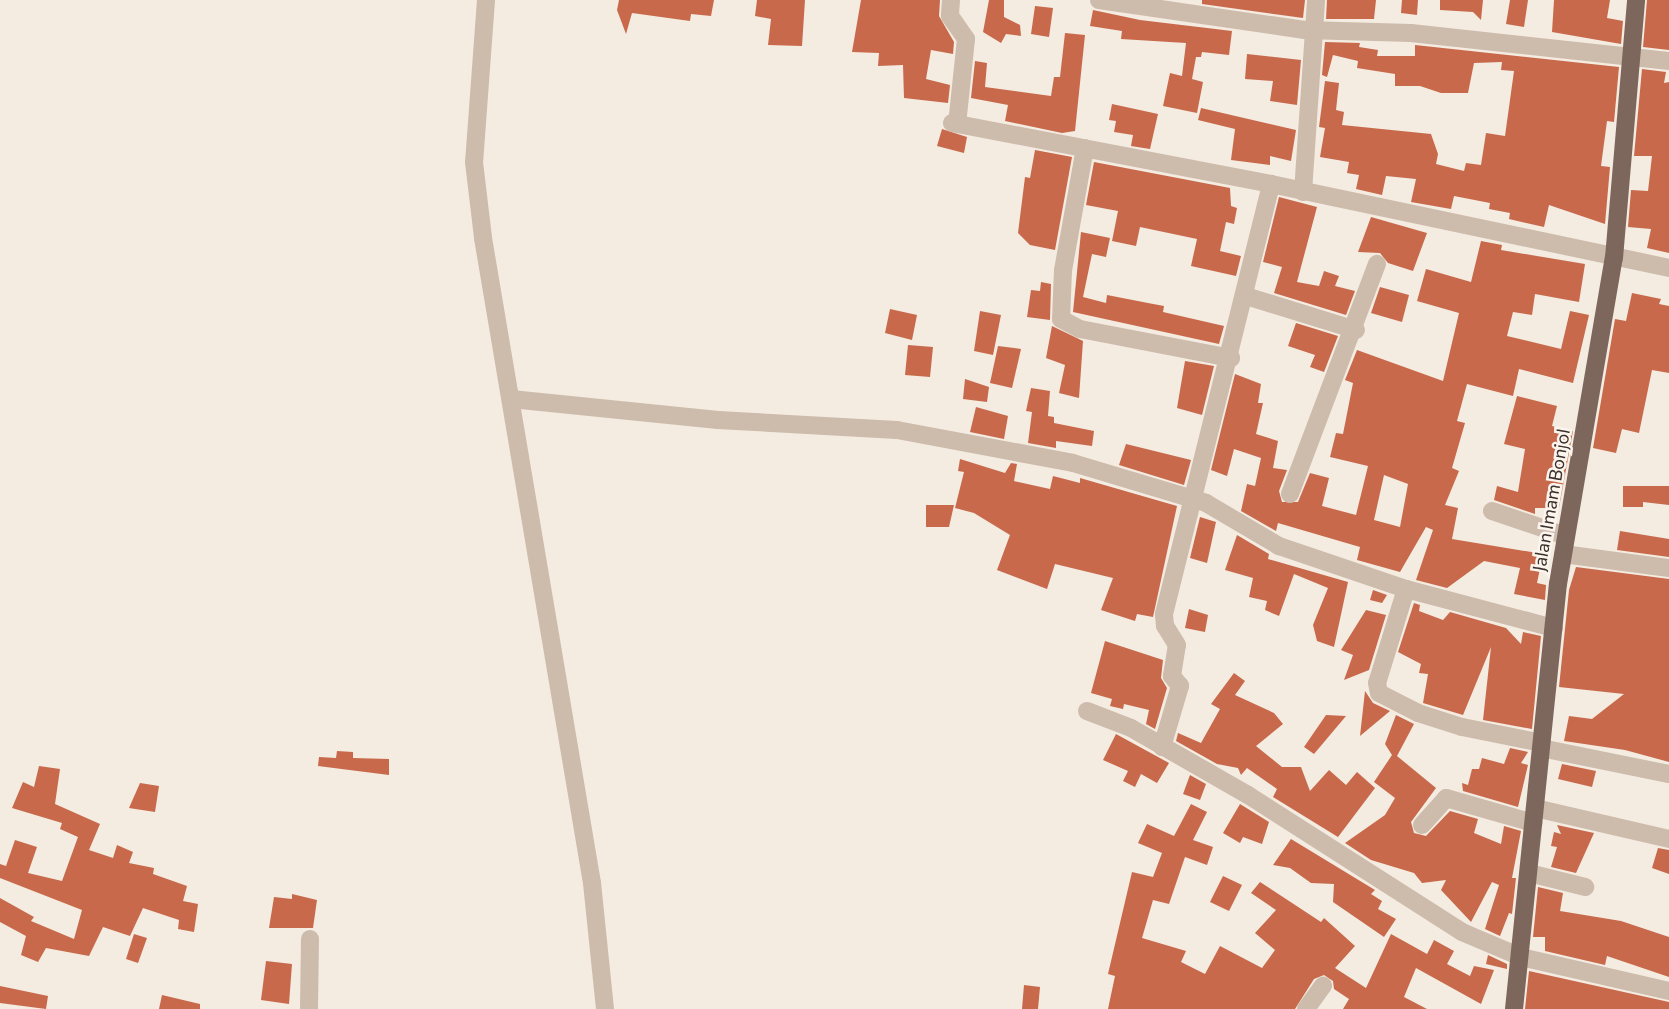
<!DOCTYPE html>
<style>
body{margin:0}
#map{position:relative;width:1669px;height:1009px;overflow:hidden;background:#f4ebe1;font-family:Commissioner,sans-serif}
div>[style]{position:absolute}
[style*='--x']{left:calc(var(--x)*1px);top:calc(var(--y)*1px);width:calc(var(--w)*1px);rotate:calc(var(--a)*1deg)}
.building>*{inset:0;background:#c8694b}
.minor>*{height:18px;margin:-9px;padding:0 9px;transform-origin:9px;border-radius:9px;background:#cdbbac}
.major>*{height:18px;margin:-9px;padding:0 9px;transform-origin:9px;border-radius:9px;background:#7d675c}
span{translate:-50% -50%;white-space:nowrap;text-align:center;line-height:1.15;-webkit-text-stroke:5px #fbf5ee;paint-order:stroke}
.street-label{font-size:18px;color:#3b302b}
</style>
<div id="map">
<div class="building">
<div style="clip-path:polygon(619px 0,714px 0,711px 16px,691px 14px,690px 21px,632px 13px,626px 34px,617px 10px)"></div>
<div style="clip-path:polygon(757px 0,805px 0,802px 46px,768px 45px,771px 19px,755px 16px)"></div>
<div style="clip-path:polygon(861px 0,940px 0,939px 16px,954px 42px,953px 54px,931px 50px,926px 79px,950px 85px,948px 103px,904px 98px,903px 65px,878px 66px,879px 53px,852px 52px)"></div>
<div style="clip-path:polygon(989px 0,1004px 0,1004px 17px,1020px 25px,1021px 36px,1006px 34px,1001px 43px,983px 32px)"></div>
<div style="clip-path:polygon(1202px 0,1305px 0,1303px 18px,1202px 4px)"></div>
<div style="clip-path:polygon(1327px 0,1376px 0,1374px 19px,1326px 19px)"></div>
<div style="clip-path:polygon(1402px 0,1418px 0,1417px 15px,1401px 13px)"></div>
<div style="clip-path:polygon(1440px 0,1483px 0,1481px 20px,1473px 12px,1440px 10px)"></div>
<div style="clip-path:polygon(1510px 0,1528px 0,1524px 27px,1506px 24px)"></div>
<div style="clip-path:polygon(1554px 0,1610px 0,1607px 18px,1623px 21px,1621px 44px,1552px 32px)"></div>
<div style="clip-path:polygon(1647px 0,1669px 0,1669px 50px,1643px 47px)"></div>
<div style="clip-path:polygon(1035px 6px,1053px 8px,1049px 37px,1031px 34px)"></div>
<div style="clip-path:polygon(1093px 10px,1140px 20px,1232px 31px,1229px 55px,1202px 52px,1201px 57px,1196px 57px,1192px 79px,1203px 82px,1197px 113px,1163px 106px,1170px 73px,1182px 76px,1186px 43px,1121px 39px,1122px 31px,1090px 26px)"></div>
<div style="clip-path:polygon(1065px 33px,1085px 35px,1075px 131px,1062px 133px,1005px 121px,1008px 105px,971px 98px,975px 61px,987px 63px,985px 87px,1051px 96px,1054px 77px,1060px 77px)"></div>
<div style="clip-path:polygon(1325px 42px,1360px 43px,1359px 47px,1378px 50px,1377px 56px,1415px 56px,1415px 45px,1619px 67px,1614px 122px,1607px 121px,1601px 166px,1610px 167px,1605px 224px,1549px 205px,1544px 227px,1509px 219px,1510px 213px,1489px 209px,1490px 203px,1454px 196px,1451px 209px,1411px 202px,1416px 179px,1386px 176px,1382px 195px,1356px 189px,1359px 175px,1347px 173px,1349px 162px,1320px 157px,1325px 128px,1319px 127px,1325px 81px,1339px 83px,1336px 110px,1344px 112px,1342px 125px,1431px 134px,1438px 154px,1436px 164px,1464px 171px,1466px 163px,1481px 165px,1486px 133px,1505px 136px,1514px 71px,1501px 70px,1502px 62px,1474px 63px,1468px 93px,1441px 93px,1420px 86px,1395px 86px,1395px 74px,1357px 68px,1358px 61px,1333px 55px,1327px 77px,1322px 75px)"></div>
<div style="clip-path:polygon(1247px 54px,1301px 60px,1297px 105px,1270px 101px,1273px 81px,1245px 79px)"></div>
<div style="clip-path:polygon(1642px 69px,1666px 72px,1664px 83px,1669px 82px,1669px 253px,1647px 248px,1651px 229px,1628px 227px,1631px 190px,1648px 191px,1652px 156px,1634px 156px)"></div>
<div style="clip-path:polygon(1112px 104px,1158px 114px,1150px 149px,1131px 146px,1133px 135px,1114px 132px,1116px 121px,1109px 120px)"></div>
<div style="clip-path:polygon(1201px 108px,1296px 130px,1291px 161px,1270px 156px,1270px 165px,1231px 160px,1235px 129px,1198px 120px)"></div>
<div style="clip-path:polygon(942px 129px,967px 137px,964px 153px,937px 146px)"></div>
<div style="clip-path:polygon(1035px 150px,1072px 157px,1055px 250px,1030px 245px,1018px 233px,1025px 177px,1030px 178px)"></div>
<div style="clip-path:polygon(1094px 162px,1230px 188px,1231px 206px,1237px 208px,1234px 224px,1226px 222px,1220px 251px,1241px 256px,1236px 276px,1191px 266px,1197px 239px,1140px 227px,1136px 246px,1112px 241px,1118px 211px,1086px 205px)"></div>
<div style="clip-path:polygon(1279px 197px,1317px 207px,1297px 282px,1319px 286px,1324px 271px,1339px 276px,1335px 286px,1355px 291px,1346px 315px,1274px 293px,1282px 267px,1263px 262px)"></div>
<div style="clip-path:polygon(1371px 217px,1427px 233px,1413px 271px,1388px 263px,1380px 253px,1358px 252px)"></div>
<div style="clip-path:polygon(1081px 232px,1110px 238px,1106px 257px,1092px 254px,1083px 297px,1106px 303px,1107px 295px,1148px 303px,1164px 306px,1163px 312px,1224px 326px,1219px 344px,1073px 312px)"></div>
<div style="clip-path:polygon(evenodd,1481px 241px,1502px 245px,1501px 250px,1585px 264px,1579px 302px,1535px 294px,1532px 315px,1513px 312px,1507px 336px,1561px 349px,1570px 311px,1589px 315px,1573px 383px,1519px 369px,1513px 396px,1467px 384px,1457px 421px,1465px 423px,1452px 468px,1459px 471px,1445px 505px,1458px 508px,1452px 539px,1543px 554px,1537px 583px,1546px 585px,1545px 600px,1514px 594px,1520px 568px,1484px 561px,1447px 588px,1416px 580px,1433px 530px,1426px 527px,1400px 572px,1357px 560px,1360px 547px,1278px 523px,1276px 531px,1241px 511px,1247px 484px,1255px 486px,1261px 458px,1234px 449px,1227px 476px,1211px 470px,1235px 374px,1261px 384px,1258px 403px,1263px 403px,1256px 434px,1278px 441px,1273px 468px,1287px 470px,1279px 491px,1282px 502px,1298px 502px,1310px 473px,1329px 478px,1322px 506px,1356px 515px,1368px 466px,1330px 457px,1336px 433px,1343px 434px,1353px 383px,1345px 380px,1357px 350px,1443px 381px,1459px 313px,1417px 301px,1426px 269px,1471px 282px,1481px 241px,1384px 475px,1408px 484px,1400px 527px,1374px 520px,1384px 475px)"></div>
<div style="clip-path:polygon(1041px 282px,1051px 284px,1050px 320px,1027px 317px,1031px 290px,1040px 291px)"></div>
<div style="clip-path:polygon(1380px 287px,1409px 295px,1402px 322px,1371px 313px)"></div>
<div style="clip-path:polygon(1632px 293px,1661px 299px,1659px 304px,1669px 306px,1669px 373px,1652px 370px,1639px 433px,1622px 429px,1616px 453px,1593px 448px,1615px 319px,1626px 321px)"></div>
<div style="clip-path:polygon(890px 309px,917px 315px,912px 340px,885px 333px)"></div>
<div style="clip-path:polygon(980px 311px,1001px 315px,993px 355px,974px 351px)"></div>
<div style="clip-path:polygon(1296px 323px,1338px 336px,1324px 372px,1310px 367px,1315px 355px,1288px 346px)"></div>
<div style="clip-path:polygon(1052px 326px,1083px 341px,1079px 398px,1059px 393px,1065px 365px,1046px 358px)"></div>
<div style="clip-path:polygon(908px 345px,933px 347px,930px 377px,905px 375px)"></div>
<div style="clip-path:polygon(998px 346px,1021px 349px,1012px 388px,990px 383px)"></div>
<div style="clip-path:polygon(1185px 361px,1214px 366px,1202px 415px,1177px 408px)"></div>
<div style="clip-path:polygon(965px 379px,989px 387px,987px 402px,963px 399px)"></div>
<div style="clip-path:polygon(1031px 388px,1050px 391px,1048px 416px,1054px 417px,1054px 423px,1094px 431px,1092px 446px,1056px 441px,1056px 448px,1028px 443px,1032px 412px,1026px 411px)"></div>
<div style="clip-path:polygon(1517px 396px,1557px 406px,1552px 426px,1573px 431px,1559px 508px,1535px 508px,1535px 514px,1494px 500px,1497px 486px,1518px 492px,1525px 449px,1504px 444px)"></div>
<div style="clip-path:polygon(976px 407px,1008px 416px,1004px 439px,970px 432px)"></div>
<div style="clip-path:polygon(1126px 444px,1191px 460px,1184px 485px,1119px 465px)"></div>
<div style="clip-path:polygon(960px 459px,1005px 473px,1011px 463px,1017px 464px,1014px 481px,1050px 489px,1053px 476px,1080px 483px,1080px 478px,1177px 506px,1153px 617px,1137px 614px,1135px 621px,1101px 610px,1113px 578px,1055px 564px,1047px 589px,997px 570px,1010px 535px,974px 513px,955px 508px,964px 472px,958px 471px)"></div>
<div style="clip-path:polygon(1623px 486px,1669px 486px,1669px 505px,1643px 502px,1643px 507px,1623px 507px)"></div>
<div style="clip-path:polygon(926px 505px,954px 505px,949px 527px,926px 527px)"></div>
<div style="clip-path:polygon(1200px 517px,1216px 522px,1207px 563px,1190px 558px)"></div>
<div style="clip-path:polygon(1620px 531px,1669px 539px,1669px 557px,1617px 550px)"></div>
<div style="clip-path:polygon(1237px 535px,1269px 554px,1268px 559px,1348px 582px,1334px 647px,1317px 641px,1313px 625px,1328px 588px,1294px 574px,1279px 616px,1265px 610px,1267px 601px,1249px 597px,1253px 578px,1225px 570px)"></div>
<div style="clip-path:polygon(1576px 567px,1669px 579px,1669px 762px,1625px 750px,1564px 741px,1569px 716px,1592px 719px,1624px 694px,1559px 687px,1569px 590px)"></div>
<div style="clip-path:polygon(1373px 590px,1387px 595px,1382px 603px,1370px 600px)"></div>
<div style="clip-path:polygon(1414px 603px,1420px 605px,1419px 611px,1443px 620px,1450px 612px,1506px 628px,1521px 644px,1523px 632px,1541px 636px,1532px 729px,1483px 720px,1491px 647px,1463px 715px,1423px 703px,1428px 674px,1419px 673px,1421px 664px,1398px 652px)"></div>
<div style="clip-path:polygon(1189px 609px,1208px 615px,1205px 632px,1185px 628px)"></div>
<div style="clip-path:polygon(1366px 610px,1386px 615px,1369px 670px,1344px 680px,1353px 655px,1341px 650px)"></div>
<div style="clip-path:polygon(1105px 641px,1163px 660px,1161px 678px,1167px 688px,1155px 729px,1146px 724px,1149px 710px,1124px 704px,1123px 709px,1110px 706px,1112px 699px,1091px 693px)"></div>
<div style="clip-path:polygon(1234px 673px,1245px 681px,1235px 695px,1274px 713px,1283px 724px,1256px 746px,1282px 767px,1301px 767px,1310px 791px,1329px 770px,1346px 785px,1357px 772px,1375px 788px,1338px 837px,1273px 797px,1277px 789px,1247px 768px,1241px 775px,1238px 768px,1217px 764px,1176px 741px,1178px 733px,1201px 743px,1220px 709px,1211px 704px)"></div>
<div style="clip-path:polygon(1365px 691px,1373px 703px,1390px 711px,1360px 736px)"></div>
<div style="clip-path:polygon(1326px 715px,1346px 716px,1314px 754px,1304px 747px)"></div>
<div style="clip-path:polygon(1396px 715px,1414px 724px,1397px 756px,1436px 788px,1411px 822px,1414px 833px,1426px 836px,1450px 811px,1478px 819px,1474px 833px,1501px 844px,1504px 826px,1521px 831px,1512px 878px,1516px 878px,1512px 914px,1509px 913px,1500px 936px,1485px 929px,1499px 885px,1492px 882px,1471px 922px,1441px 890px,1446px 880px,1422px 883px,1414px 873px,1371px 860px,1345px 843px,1385px 815px,1395px 798px,1374px 782px,1392px 755px,1385px 744px)"></div>
<div style="clip-path:polygon(1116px 734px,1169px 763px,1157px 783px,1141px 774px,1135px 787px,1123px 781px,1128px 771px,1103px 760px)"></div>
<div style="clip-path:polygon(1510px 748px,1528px 752px,1521px 763px,1528px 765px,1518px 807px,1463px 791px,1462px 783px,1468px 785px,1472px 769px,1479px 769px,1482px 758px,1504px 764px)"></div>
<div style="clip-path:polygon(337px 751px,353px 752px,353px 758px,389px 759px,389px 775px,318px 766px,319px 757px,336px 758px)"></div>
<div style="clip-path:polygon(1562px 764px,1596px 771px,1592px 787px,1558px 779px)"></div>
<div style="clip-path:polygon(39px 766px,60px 769px,55px 804px,100px 824px,89px 850px,113px 858px,117px 845px,133px 852px,129px 863px,154px 868px,153px 874px,187px 886px,183px 901px,198px 904px,194px 932px,178px 929px,179px 920px,143px 908px,130px 936px,103px 927px,89px 956px,46px 948px,38px 962px,21px 955px,26px 936px,0 922px,0 898px,34px 917px,31px 921px,74px 939px,82px 910px,0 878px,0 864px,6px 866px,15px 840px,37px 847px,28px 873px,62px 881px,78px 837px,60px 829px,62px 823px,12px 808px,23px 782px,34px 787px)"></div>
<div style="clip-path:polygon(1190px 775px,1206px 784px,1200px 800px,1183px 794px)"></div>
<div style="clip-path:polygon(140px 783px,159px 786px,155px 812px,129px 808px)"></div>
<div style="clip-path:polygon(1191px 804px,1207px 812px,1193px 840px,1213px 847px,1207px 865px,1185px 857px,1169px 904px,1153px 900px,1142px 938px,1186px 951px,1181px 962px,1205px 974px,1220px 946px,1262px 968px,1275px 950px,1255px 933px,1276px 910px,1251px 893px,1260px 882px,1321px 922px,1324px 918px,1355px 946px,1335px 968px,1366px 988px,1391px 934px,1427px 954px,1434px 940px,1454px 951px,1447px 964px,1470px 976px,1474px 966px,1494px 970px,1481px 1004px,1416px 968px,1404px 997px,1427px 1009px,1343px 1009px,1349px 999px,1334px 989px,1333px 981px,1324px 975px,1314px 979px,1295px 1009px,1108px 1009px,1115px 976px,1108px 974px,1132px 872px,1153px 877px,1162px 853px,1138px 843px,1147px 824px,1174px 836px)"></div>
<div style="clip-path:polygon(1240px 804px,1269px 822px,1262px 844px,1243px 837px,1240px 843px,1223px 833px)"></div>
<div style="clip-path:polygon(1557px 825px,1594px 833px,1576px 873px,1551px 867px,1557px 847px,1551px 846px,1554px 832px,1561px 834px)"></div>
<div style="clip-path:polygon(1291px 839px,1375px 890px,1371px 894px,1382px 901px,1378px 909px,1396px 919px,1384px 937px,1333px 902px,1334px 884px,1311px 883px,1290px 868px,1273px 865px)"></div>
<div style="clip-path:polygon(1658px 848px,1669px 850px,1669px 874px,1652px 868px)"></div>
<div style="clip-path:polygon(1223px 876px,1242px 885px,1229px 911px,1210px 902px)"></div>
<div style="clip-path:polygon(1538px 887px,1563px 893px,1560px 911px,1621px 921px,1669px 937px,1669px 977px,1607px 956px,1605px 965px,1545px 951px,1545px 937px,1533px 937px)"></div>
<div style="clip-path:polygon(292px 894px,317px 900px,313px 928px,269px 928px,274px 897px,292px 899px)"></div>
<div style="clip-path:polygon(134px 934px,147px 938px,138px 963px,126px 959px)"></div>
<div style="clip-path:polygon(1488px 955px,1507px 964px,1507px 969px,1486px 964px)"></div>
<div style="clip-path:polygon(266px 961px,292px 964px,289px 1004px,261px 1000px)"></div>
<div style="clip-path:polygon(1529px 971px,1669px 1002px,1669px 1009px,1525px 1009px)"></div>
<div style="clip-path:polygon(1024px 985px,1040px 987px,1038px 1009px,1022px 1009px)"></div>
<div style="clip-path:polygon(0 986px,48px 996px,46px 1009px,0 1003px)"></div>
<div style="clip-path:polygon(162px 995px,200px 1004px,200px 1009px,159px 1009px)"></div>
</div>
<div class="minor">
<div style="--x:486;--y:0;--w:162;--a:94.2"></div>
<div style="--x:474;--y:162;--w:77;--a:83.2"></div>
<div style="--x:483;--y:238;--w:654;--a:80.41"></div>
<div style="--x:592;--y:883;--w:127;--a:84.1"></div>
<div style="--x:951;--y:0;--w:16;--a:94"></div>
<div style="--x:950;--y:16;--w:28;--a:55"></div>
<div style="--x:966;--y:39;--w:85;--a:96"></div>
<div style="--x:1099;--y:0;--w:208;--a:8.3"></div>
<div style="--x:1305;--y:30;--w:106;--a:1.6"></div>
<div style="--x:1411;--y:33;--w:260;--a:6.2"></div>
<div style="--x:952;--y:123;--w:325;--a:10.8"></div>
<div style="--x:1271;--y:184;--w:407;--a:11.9"></div>
<div style="--x:1085;--y:148;--w:124;--a:100.2"></div>
<div style="--x:1063;--y:270;--w:49;--a:92.3"></div>
<div style="--x:1061;--y:319;--w:21;--a:28"></div>
<div style="--x:1080;--y:329;--w:154;--a:10.9"></div>
<div style="--x:1303;--y:192;--w:192;--a:-86.1"></div>
<div style="--x:1246;--y:296;--w:115;--a:17.2"></div>
<div style="--x:511;--y:399;--w:208;--a:5.8"></div>
<div style="--x:718;--y:420;--w:179;--a:3.2"></div>
<div style="--x:897;--y:430;--w:179;--a:10.6"></div>
<div style="--x:1073;--y:463;--w:139;--a:16.7"></div>
<div style="--x:1206;--y:503;--w:85;--a:30.5"></div>
<div style="--x:1279;--y:546;--w:134;--a:18.7"></div>
<div style="--x:1406;--y:589;--w:153;--a:14.8"></div>
<div style="--x:1290;--y:494;--w:246;--a:-69.3"></div>
<div style="--x:1492;--y:511;--w:78;--a:18.7"></div>
<div style="--x:1563;--y:554;--w:107;--a:7.5"></div>
<div style="--x:1406;--y:589;--w:98;--a:107.1"></div>
<div style="--x:1377;--y:683;--w:10;--a:79"></div>
<div style="--x:1379;--y:693;--w:44;--a:27.1"></div>
<div style="--x:1418;--y:713;--w:46;--a:17.7"></div>
<div style="--x:1462;--y:727;--w:82;--a:11.3"></div>
<div style="--x:1087;--y:711;--w:47;--a:21.1"></div>
<div style="--x:1131;--y:728;--w:135;--a:29.8"></div>
<div style="--x:1248;--y:795;--w:254;--a:32.6"></div>
<div style="--x:1462;--y:932;--w:64;--a:23"></div>
<div style="--x:1521;--y:957;--w:152;--a:12.9"></div>
<div style="--x:1162;--y:747;--w:64;--a:-73.6"></div>
<div style="--x:1180;--y:686;--w:13;--a:-129"></div>
<div style="--x:1172;--y:676;--w:31;--a:-81"></div>
<div style="--x:1177;--y:645;--w:22;--a:-122"></div>
<div style="--x:1165;--y:626;--w:12;--a:-95"></div>
<div style="--x:1164;--y:614;--w:443;--a:-76"></div>
<div style="--x:1541;--y:748;--w:131;--a:11.5"></div>
<div style="--x:1535;--y:808;--w:138;--a:13"></div>
<div style="--x:1422;--y:825;--w:36;--a:-48"></div>
<div style="--x:1446;--y:798;--w:91;--a:15.9"></div>
<div style="--x:1529;--y:873;--w:58;--a:14"></div>
<div style="--x:309;--y:1009;--w:70;--a:-89.2"></div>
<div style="--x:1306;--y:1009;--w:29;--a:-54"></div>
</div>
<div class="major">
<div style="--x:1514;--y:1009;--w:427;--a:-84.1"></div>
<div style="--x:1558;--y:584;--w:331;--a:-80.3"></div>
<div style="--x:1614;--y:258;--w:259;--a:-85.1"></div>
</div>
<div class="street-label">
<span style="left:1551px;top:500px;rotate:-80deg">Jalan Imam Bonjol</span>
</div>
</div>
